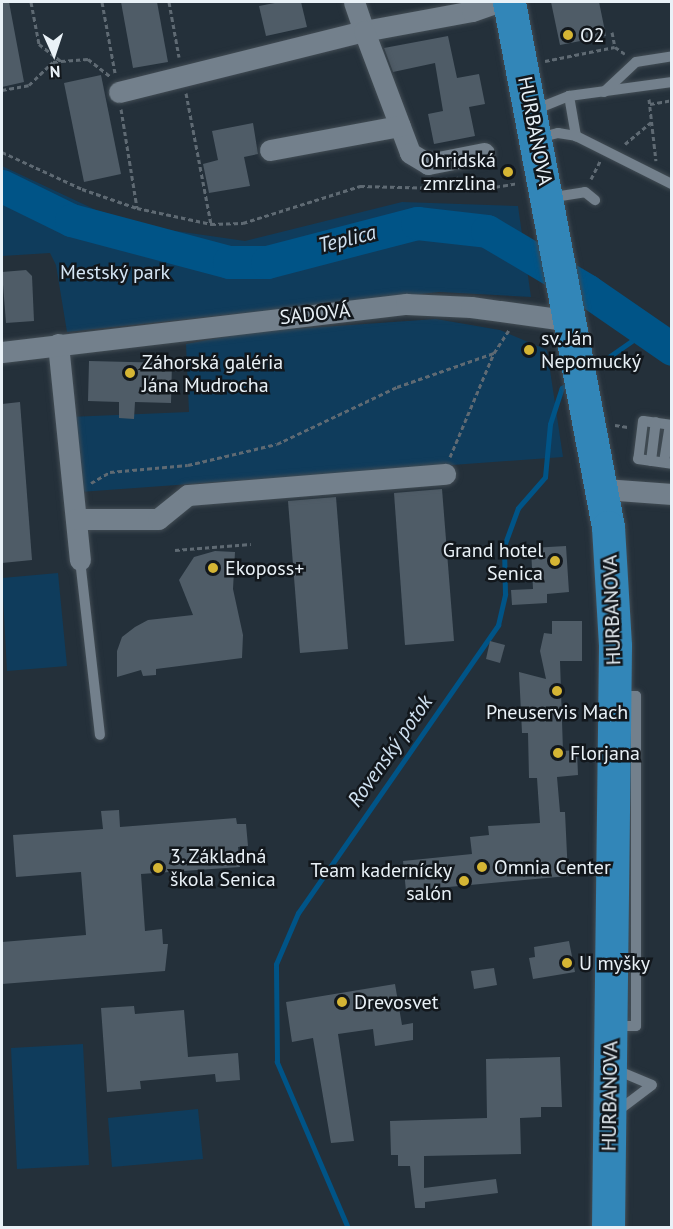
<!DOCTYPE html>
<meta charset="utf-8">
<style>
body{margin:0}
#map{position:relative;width:673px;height:1229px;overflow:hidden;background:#24303a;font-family:"PT Sans",sans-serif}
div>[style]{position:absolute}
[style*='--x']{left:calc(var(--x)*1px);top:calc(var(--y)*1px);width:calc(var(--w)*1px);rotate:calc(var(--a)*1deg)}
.green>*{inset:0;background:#0f3c5c}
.stream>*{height:5px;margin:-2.5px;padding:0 2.5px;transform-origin:2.5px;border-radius:2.5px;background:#005487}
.river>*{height:33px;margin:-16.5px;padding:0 16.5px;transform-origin:16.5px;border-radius:16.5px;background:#005487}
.building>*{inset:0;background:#4f5c67}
.path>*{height:3px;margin-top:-1.5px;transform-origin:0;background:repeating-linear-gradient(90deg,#5f6a73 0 4.5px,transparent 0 7.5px)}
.roads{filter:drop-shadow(0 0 2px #424c54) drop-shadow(0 0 2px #424c54)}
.service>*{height:10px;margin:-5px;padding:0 5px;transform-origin:5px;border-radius:5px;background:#73808c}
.minor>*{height:21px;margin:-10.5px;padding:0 10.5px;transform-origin:10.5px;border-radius:10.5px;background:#73808c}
.primary>*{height:33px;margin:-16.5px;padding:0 16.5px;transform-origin:16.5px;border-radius:16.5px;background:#3286b8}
.dots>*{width:16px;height:16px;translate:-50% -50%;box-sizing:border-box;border:3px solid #12171c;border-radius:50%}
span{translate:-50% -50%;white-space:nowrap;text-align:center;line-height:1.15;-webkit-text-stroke:5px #12171c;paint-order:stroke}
.poi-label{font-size:20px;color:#e9f1f7}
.left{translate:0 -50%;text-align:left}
.right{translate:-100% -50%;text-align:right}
.street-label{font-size:20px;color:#e9f1f7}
.park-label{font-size:20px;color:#d5e6f5}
.water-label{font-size:21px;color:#d0e1f0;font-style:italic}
.frame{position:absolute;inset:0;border:3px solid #e9f1f7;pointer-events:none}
.north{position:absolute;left:24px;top:24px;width:60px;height:60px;-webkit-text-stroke:4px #12171c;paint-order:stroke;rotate:177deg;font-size:16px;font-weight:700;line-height:24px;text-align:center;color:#e9f1f7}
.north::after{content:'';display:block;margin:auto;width:21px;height:27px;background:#e9f1f7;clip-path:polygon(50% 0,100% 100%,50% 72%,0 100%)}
</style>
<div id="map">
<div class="green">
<div style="clip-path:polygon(2px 166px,96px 210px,162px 229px,245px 241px,402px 202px,518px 206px,531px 297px,439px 292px,67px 332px,56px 265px,50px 253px,2px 256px)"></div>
<div style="clip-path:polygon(436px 319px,500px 330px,547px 350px,563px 457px,80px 492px,69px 417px,189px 412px,186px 344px,251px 332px)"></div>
<div style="clip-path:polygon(58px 573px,67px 666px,7px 671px,2px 578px)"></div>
<div style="clip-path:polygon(83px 1044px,89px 1165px,17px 1169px,11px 1048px)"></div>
<div style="clip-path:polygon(198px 1109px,203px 1159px,112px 1167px,108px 1118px)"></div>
</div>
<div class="stream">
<div style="--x:590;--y:370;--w:68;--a:-34.9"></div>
<div style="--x:348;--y:1228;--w:181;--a:-113.2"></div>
<div style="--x:277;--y:1062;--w:98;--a:-90.6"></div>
<div style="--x:276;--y:964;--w:56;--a:-66.7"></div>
<div style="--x:298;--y:913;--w:351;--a:-55.2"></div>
<div style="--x:498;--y:625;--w:32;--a:-77"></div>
<div style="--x:505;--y:594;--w:48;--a:-91.2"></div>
<div style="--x:504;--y:546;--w:40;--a:-69.8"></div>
<div style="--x:518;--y:508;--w:41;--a:-48.9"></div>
<div style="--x:545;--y:477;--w:53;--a:-84.6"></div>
<div style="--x:550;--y:424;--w:38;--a:-72"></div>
<div style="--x:562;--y:388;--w:9;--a:-36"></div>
</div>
<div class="river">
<div style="--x:2;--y:186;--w:77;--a:26.2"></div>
<div style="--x:71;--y:220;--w:163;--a:14.9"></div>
<div style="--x:229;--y:262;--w:38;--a:0"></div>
<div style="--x:267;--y:262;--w:155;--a:-14.6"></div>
<div style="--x:417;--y:223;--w:70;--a:6.5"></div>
<div style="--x:487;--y:231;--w:117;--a:30.7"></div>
<div style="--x:588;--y:291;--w:102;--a:34.6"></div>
</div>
<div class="building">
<div style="clip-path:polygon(2px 2px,9px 2px,24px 82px,2px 87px)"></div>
<div style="clip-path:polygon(121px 2px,157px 2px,168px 62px,133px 68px)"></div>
<div style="clip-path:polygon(280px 2px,301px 2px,307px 27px,266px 36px,259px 6px)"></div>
<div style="clip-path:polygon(551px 2px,599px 2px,606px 36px,560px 45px)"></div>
<div style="clip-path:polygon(448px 36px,457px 78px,479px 74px,485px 104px,469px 107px,475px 136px,434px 144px,428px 114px,443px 111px,435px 63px,393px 72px,384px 48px)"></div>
<div style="clip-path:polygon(101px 75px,121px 174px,84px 182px,64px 83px)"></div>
<div style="clip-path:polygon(253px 123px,258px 154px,244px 157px,250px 186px,209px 193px,203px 164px,218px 160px,212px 131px)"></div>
<div style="clip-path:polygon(26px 270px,32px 276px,34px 321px,6px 323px,2px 272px)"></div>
<div style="clip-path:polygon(89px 361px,172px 363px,171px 403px,135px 402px,134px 419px,119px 418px,119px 402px,88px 401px)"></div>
<div style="clip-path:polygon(20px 402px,32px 560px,2px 563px,2px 404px)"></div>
<div style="clip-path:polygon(442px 489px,454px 641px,405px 645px,394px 493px)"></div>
<div style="clip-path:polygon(336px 497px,348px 649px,300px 653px,288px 501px)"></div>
<div style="clip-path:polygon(566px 546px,569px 592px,547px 594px,547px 603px,512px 605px,511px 590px,533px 589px,531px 548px)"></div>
<div style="clip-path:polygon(215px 551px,235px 552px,233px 589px,243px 635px,242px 658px,156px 669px,156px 675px,143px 676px,141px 670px,117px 677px,117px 651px,122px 637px,135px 627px,148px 620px,193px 615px,179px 580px,194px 557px)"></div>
<div style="clip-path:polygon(552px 621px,582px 621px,582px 661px,560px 661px,563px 751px,577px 750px,578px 775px,557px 777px,560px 812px,565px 812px,568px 876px,406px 891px,403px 861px,472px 854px,470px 837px,489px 835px,488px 826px,540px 823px,537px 778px,529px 778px,528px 733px,522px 733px,519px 672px,546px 679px,540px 651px,544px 633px,552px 634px)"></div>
<div style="clip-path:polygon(490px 641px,505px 645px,500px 663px,486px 659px)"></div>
<div style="clip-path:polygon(119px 810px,120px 827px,236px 818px,237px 824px,246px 824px,248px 846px,238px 847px,240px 867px,141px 874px,145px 931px,162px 929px,163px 944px,168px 944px,165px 971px,2px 984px,2px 942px,86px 935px,81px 872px,16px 877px,13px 835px,103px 829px,101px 811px)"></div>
<div style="clip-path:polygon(569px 941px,575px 972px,533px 979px,529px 958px,535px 957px,534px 947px)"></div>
<div style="clip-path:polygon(494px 968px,497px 985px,474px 989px,471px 971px)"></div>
<div style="clip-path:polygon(395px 984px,402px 1025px,413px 1023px,413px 1040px,375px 1046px,373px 1029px,338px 1034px,354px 1141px,331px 1143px,313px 1038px,292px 1042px,286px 1002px)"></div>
<div style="clip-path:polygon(134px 1006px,135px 1014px,184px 1010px,188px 1057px,238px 1053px,240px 1080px,216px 1082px,215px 1074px,140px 1081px,141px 1089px,107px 1092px,101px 1008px)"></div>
<div style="clip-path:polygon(560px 1057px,562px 1107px,541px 1107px,541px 1117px,520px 1118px,521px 1154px,424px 1156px,424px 1188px,496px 1179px,498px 1193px,425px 1202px,425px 1208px,415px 1208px,410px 1166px,398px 1166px,398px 1155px,391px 1155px,390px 1121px,487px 1118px,486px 1059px)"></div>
</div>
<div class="path">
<div style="--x:31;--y:2;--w:43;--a:79.2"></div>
<div style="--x:39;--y:44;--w:28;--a:38"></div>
<div style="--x:102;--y:2;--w:72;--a:79.6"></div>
<div style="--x:169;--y:2;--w:56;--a:79.7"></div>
<div style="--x:612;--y:32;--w:15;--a:79"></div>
<div style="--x:545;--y:61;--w:71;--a:-11.3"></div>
<div style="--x:615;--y:47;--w:12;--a:35"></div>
<div style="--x:2;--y:90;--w:27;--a:-10"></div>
<div style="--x:29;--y:85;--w:33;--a:-44"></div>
<div style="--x:53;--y:62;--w:8;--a:-7"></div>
<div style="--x:61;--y:61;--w:27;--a:-4"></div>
<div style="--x:88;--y:59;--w:28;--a:38"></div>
<div style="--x:186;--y:93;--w:133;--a:79.2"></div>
<div style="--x:649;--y:99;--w:62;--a:83.6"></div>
<div style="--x:650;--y:104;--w:22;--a:-10"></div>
<div style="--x:121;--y:109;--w:100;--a:80.8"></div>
<div style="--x:625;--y:144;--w:34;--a:-40"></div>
<div style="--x:2;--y:152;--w:88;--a:24.8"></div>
<div style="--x:82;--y:189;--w:58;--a:19.1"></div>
<div style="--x:137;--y:208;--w:76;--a:12.2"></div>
<div style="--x:211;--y:224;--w:32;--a:-2"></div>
<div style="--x:243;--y:223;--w:123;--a:-17.5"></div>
<div style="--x:360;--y:186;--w:121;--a:1.4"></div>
<div style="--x:481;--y:189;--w:36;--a:-9"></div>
<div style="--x:456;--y:177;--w:13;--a:51"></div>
<div style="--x:591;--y:179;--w:20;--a:-63"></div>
<div style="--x:615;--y:425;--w:13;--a:9"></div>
<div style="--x:450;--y:457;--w:113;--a:-67.1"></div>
<div style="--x:494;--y:353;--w:27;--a:-57"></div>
<div style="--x:91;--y:483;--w:22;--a:-30"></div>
<div style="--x:110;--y:472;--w:78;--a:-5.1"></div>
<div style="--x:188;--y:465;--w:91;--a:-13.3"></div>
<div style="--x:277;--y:444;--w:133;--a:-25.4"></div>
<div style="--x:397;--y:387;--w:103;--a:-19.3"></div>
<div style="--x:175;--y:550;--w:76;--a:-4.5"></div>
</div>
<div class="roads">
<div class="service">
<div style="--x:672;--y:82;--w:104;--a:172.3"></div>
<div style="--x:569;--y:96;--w:41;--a:80.1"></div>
<div style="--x:576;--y:136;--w:107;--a:26.6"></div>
<div style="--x:604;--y:92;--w:44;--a:-43.2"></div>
<div style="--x:636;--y:62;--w:36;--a:-9"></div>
<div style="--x:534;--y:110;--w:38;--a:-22"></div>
<div style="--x:538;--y:138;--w:21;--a:-14"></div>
<div style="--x:558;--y:133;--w:18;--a:9"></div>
<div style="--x:548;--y:198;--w:37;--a:-9"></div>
<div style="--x:585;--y:192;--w:13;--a:39"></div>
<div style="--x:672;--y:425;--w:29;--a:-172"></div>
<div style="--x:643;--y:421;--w:38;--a:97"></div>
<div style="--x:638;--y:459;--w:34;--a:8"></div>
<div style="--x:651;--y:461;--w:39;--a:-83"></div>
<div style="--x:664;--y:462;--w:37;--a:-81"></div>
<div style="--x:80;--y:560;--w:176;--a:83.5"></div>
<div style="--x:612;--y:1026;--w:24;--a:0"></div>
<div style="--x:636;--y:1026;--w:330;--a:-90"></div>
<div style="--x:636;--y:696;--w:18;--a:180"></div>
<div style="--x:614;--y:1069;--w:41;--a:22.8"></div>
<div style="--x:615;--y:1113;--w:46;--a:-37.1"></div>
</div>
<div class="minor">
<div style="--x:354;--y:2;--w:31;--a:71"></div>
<div style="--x:364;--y:31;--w:110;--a:-10.5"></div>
<div style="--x:472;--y:11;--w:28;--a:-19"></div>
<div style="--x:119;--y:92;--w:252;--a:-14"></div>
<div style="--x:364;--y:31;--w:130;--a:69.3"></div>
<div style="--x:410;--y:153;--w:21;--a:31"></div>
<div style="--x:428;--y:164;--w:57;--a:-11.1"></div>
<div style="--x:270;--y:150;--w:132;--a:-10.5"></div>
<div style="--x:58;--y:344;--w:217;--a:84.2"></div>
<div style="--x:2;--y:352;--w:407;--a:-6.8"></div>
<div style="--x:406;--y:304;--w:65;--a:2.6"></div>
<div style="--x:471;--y:307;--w:102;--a:7.9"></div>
<div style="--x:604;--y:489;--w:68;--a:4.2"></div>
<div style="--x:76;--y:519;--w:82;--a:0"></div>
<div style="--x:158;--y:519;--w:38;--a:-39"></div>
<div style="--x:188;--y:495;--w:258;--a:-4.7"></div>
</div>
<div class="primary">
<div style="--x:509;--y:2;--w:534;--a:79.32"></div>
<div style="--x:608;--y:527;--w:119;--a:86.6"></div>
<div style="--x:615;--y:646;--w:582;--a:90.69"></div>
</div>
</div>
<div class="dots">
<div style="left:568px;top:35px;background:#d5b534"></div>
<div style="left:508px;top:172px;background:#d5b534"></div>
<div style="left:529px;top:350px;background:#d5b534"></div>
<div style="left:130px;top:373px;background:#d5b534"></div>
<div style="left:555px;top:561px;background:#d5b534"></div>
<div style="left:213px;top:568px;background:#d5b534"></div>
<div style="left:557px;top:691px;background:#d5b534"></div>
<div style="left:558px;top:753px;background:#d5b534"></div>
<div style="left:482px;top:867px;background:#d5b534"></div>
<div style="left:158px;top:868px;background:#d5b534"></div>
<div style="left:464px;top:881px;background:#d5b534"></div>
<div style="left:567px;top:963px;background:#d5b534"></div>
<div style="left:342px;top:1002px;background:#d5b534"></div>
</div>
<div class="poi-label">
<span class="left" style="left:580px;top:35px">O2</span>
<span class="right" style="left:496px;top:172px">Ohridská<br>zmrzlina</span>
<span class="left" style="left:541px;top:350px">sv. Ján<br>Nepomucký</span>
<span class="left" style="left:142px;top:374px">Záhorská galéria<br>Jána Mudrocha</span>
<span class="right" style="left:543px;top:562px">Grand hotel<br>Senica</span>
<span class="left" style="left:225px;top:568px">Ekoposs+</span>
<span style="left:557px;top:712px">Pneuservis Mach</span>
<span class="left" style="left:570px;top:753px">Florjana</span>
<span class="left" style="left:170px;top:868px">3. Základná<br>škola Senica</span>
<span class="left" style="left:494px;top:867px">Omnia Center</span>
<span class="right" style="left:452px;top:882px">Team kadernícky<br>salón</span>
<span class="left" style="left:579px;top:963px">U myšky</span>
<span class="left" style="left:354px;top:1002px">Drevosvet</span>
</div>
<div class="street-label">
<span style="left:535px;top:131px;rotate:79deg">HURBANOVA</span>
<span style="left:315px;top:314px;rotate:-6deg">SADOVÁ</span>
<span style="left:612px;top:610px;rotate:-92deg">HURBANOVA</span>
<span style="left:610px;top:1096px;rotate:-89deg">HURBANOVA</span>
</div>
<div class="park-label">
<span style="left:115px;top:272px">Mestský park</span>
</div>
<div class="water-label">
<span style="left:347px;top:239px;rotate:-14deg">Teplica</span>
<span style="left:390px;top:751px;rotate:-55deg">Rovenský potok</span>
</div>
<div class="frame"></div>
<div class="north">N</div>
</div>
